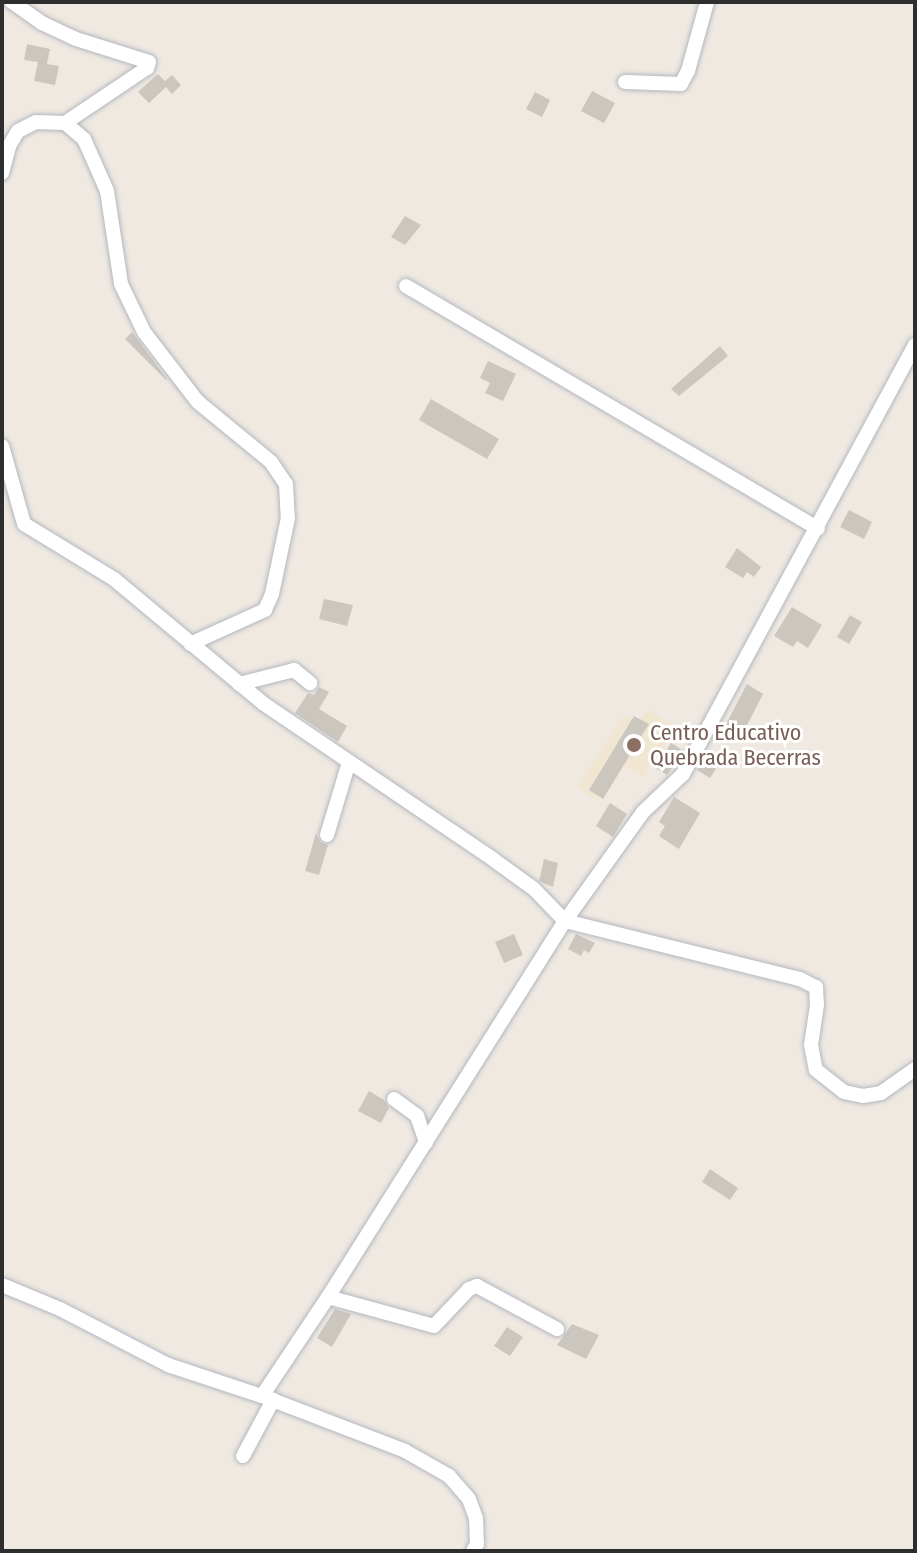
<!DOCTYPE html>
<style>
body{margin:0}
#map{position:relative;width:917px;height:1553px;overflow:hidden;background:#efe9e1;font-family:"Fira Sans Condensed",sans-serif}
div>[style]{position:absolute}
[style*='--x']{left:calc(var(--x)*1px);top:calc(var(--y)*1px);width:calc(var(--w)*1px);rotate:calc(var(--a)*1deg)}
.education>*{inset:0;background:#f0e6d1}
.building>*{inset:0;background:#cbc7bf}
.roads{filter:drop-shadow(0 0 2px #b4b7c1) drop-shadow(0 0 2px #b4b7c1)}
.minor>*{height:14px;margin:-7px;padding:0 7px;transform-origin:7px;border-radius:7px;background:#fff}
.dots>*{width:22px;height:22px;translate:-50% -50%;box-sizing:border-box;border:4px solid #fff;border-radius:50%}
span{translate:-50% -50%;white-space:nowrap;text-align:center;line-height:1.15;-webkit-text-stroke:6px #fff;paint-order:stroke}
.education-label{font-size:22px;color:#785e54}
.left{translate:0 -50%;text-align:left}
.frame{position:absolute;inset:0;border:4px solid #2e2e2e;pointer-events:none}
</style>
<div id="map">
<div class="education">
<div style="clip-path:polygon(648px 709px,676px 728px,643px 777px,621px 763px,596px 800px,576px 787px,624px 715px,638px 724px)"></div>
</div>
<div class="building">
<div style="clip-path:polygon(27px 44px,50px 49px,47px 64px,59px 66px,55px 85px,34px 81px,38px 62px,24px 60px)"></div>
<div style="clip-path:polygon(158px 74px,165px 81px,172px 75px,181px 85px,172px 94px,166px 87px,149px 103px,138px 92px)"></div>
<div style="clip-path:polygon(592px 91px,615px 103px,604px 123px,581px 111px)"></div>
<div style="clip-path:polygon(535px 92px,550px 100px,542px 117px,526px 109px)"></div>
<div style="clip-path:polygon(405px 216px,421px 225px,405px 245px,391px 237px)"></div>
<div style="clip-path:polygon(132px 332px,167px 379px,166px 380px,125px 339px)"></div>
<div style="clip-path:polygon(720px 346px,728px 356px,679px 396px,671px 389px)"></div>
<div style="clip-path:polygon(488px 361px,516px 374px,503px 401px,485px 393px,490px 383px,480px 378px)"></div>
<div style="clip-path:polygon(431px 399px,499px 439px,487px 459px,419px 420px)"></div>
<div style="clip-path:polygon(849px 510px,872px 522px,864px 539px,840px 527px)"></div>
<div style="clip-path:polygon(737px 548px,761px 567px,754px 577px,747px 572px,743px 578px,725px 567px)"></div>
<div style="clip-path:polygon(324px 599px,353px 605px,347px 626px,319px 619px)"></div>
<div style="clip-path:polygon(792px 607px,822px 625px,808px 648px,797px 641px,793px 647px,774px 636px)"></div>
<div style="clip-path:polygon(850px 615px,862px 622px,849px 644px,837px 637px)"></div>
<div style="clip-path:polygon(747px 684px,763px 694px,741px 737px,724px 728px)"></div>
<div style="clip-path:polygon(319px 687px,329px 692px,319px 709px,347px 726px,338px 742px,295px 713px,308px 693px,314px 695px)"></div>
<div style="clip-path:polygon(634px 716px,649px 724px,603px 799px,589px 790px)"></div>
<div style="clip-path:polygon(671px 743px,684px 751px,667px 775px,656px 768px)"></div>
<div style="clip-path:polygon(706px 752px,721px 761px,710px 778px,697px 770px)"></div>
<div style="clip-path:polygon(674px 797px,700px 813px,679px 849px,659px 836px,665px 826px,659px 822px)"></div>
<div style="clip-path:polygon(610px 803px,627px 814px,613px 837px,596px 826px)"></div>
<div style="clip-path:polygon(316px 833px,320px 842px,328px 845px,319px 875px,305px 871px)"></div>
<div style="clip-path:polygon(544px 859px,558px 863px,553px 887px,539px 881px)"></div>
<div style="clip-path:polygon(514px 934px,523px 955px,504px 963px,495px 942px)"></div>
<div style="clip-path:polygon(576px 934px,595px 943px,589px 953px,584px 950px,581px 956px,568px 949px)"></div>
<div style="clip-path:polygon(369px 1091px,384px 1100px,389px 1108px,381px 1123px,358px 1111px)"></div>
<div style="clip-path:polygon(710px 1169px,738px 1188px,730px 1200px,702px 1182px)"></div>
<div style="clip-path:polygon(335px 1309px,351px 1314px,332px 1347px,317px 1338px)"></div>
<div style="clip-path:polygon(572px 1324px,599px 1335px,586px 1359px,557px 1345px)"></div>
<div style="clip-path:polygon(507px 1327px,523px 1337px,510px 1356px,494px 1346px)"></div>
</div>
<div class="roads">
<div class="minor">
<div style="--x:625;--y:82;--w:56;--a:2"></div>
<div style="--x:681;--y:84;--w:15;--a:-62"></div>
<div style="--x:688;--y:71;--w:72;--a:-74.6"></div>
<div style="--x:65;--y:123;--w:25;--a:40"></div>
<div style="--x:84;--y:139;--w:57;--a:66.1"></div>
<div style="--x:107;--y:191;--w:94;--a:81.4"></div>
<div style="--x:121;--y:284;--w:53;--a:64.4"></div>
<div style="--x:144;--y:332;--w:88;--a:52.4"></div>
<div style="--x:198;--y:402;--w:94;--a:39.4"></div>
<div style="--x:271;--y:462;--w:27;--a:56"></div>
<div style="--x:286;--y:484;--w:34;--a:87"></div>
<div style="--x:288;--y:518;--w:78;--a:101.9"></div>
<div style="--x:272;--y:594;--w:17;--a:114"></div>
<div style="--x:265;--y:610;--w:82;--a:155.6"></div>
<div style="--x:2;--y:173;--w:28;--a:-75"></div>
<div style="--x:9;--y:146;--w:17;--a:-59"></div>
<div style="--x:18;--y:131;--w:20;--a:-27"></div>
<div style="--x:36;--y:122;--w:29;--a:2"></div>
<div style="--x:65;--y:123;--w:99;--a:-33.9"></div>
<div style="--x:147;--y:68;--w:6;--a:-72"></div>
<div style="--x:149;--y:62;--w:77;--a:-162.5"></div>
<div style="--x:76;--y:39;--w:38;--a:-155"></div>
<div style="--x:42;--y:23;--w:37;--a:-145"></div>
<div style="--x:406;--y:286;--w:478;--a:30.5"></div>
<div style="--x:2;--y:446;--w:81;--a:74.2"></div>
<div style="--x:24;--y:524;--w:105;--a:31.4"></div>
<div style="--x:114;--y:579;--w:195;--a:39.8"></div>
<div style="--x:264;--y:704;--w:278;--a:34.1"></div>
<div style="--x:494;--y:860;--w:49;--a:35.9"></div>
<div style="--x:534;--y:889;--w:45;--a:45.9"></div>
<div style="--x:565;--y:921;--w:242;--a:13.9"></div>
<div style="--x:800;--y:979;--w:18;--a:27"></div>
<div style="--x:816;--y:987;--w:18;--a:87"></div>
<div style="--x:817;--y:1005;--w:40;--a:98.5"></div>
<div style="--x:811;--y:1045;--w:25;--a:79"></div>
<div style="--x:816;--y:1070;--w:36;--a:38"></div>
<div style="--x:844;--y:1092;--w:19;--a:12"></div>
<div style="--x:863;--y:1096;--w:18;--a:-9"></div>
<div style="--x:881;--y:1093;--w:42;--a:-35.2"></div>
<div style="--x:239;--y:684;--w:57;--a:-14.3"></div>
<div style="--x:294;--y:670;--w:21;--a:39"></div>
<div style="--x:327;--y:835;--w:76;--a:-73.2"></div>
<div style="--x:394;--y:1099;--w:29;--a:36"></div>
<div style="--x:417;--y:1116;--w:28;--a:71"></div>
<div style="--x:2;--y:1285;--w:63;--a:22.5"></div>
<div style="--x:60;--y:1309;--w:122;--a:27.4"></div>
<div style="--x:168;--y:1365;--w:99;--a:18.3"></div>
<div style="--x:262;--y:1396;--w:153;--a:21"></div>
<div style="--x:405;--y:1451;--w:51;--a:29.6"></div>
<div style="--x:449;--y:1476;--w:30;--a:49"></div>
<div style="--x:469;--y:1499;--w:20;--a:70"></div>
<div style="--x:476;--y:1518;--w:26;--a:88"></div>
<div style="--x:477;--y:1544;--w:8;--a:120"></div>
<div style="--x:328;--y:1297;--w:110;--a:15.3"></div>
<div style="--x:434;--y:1326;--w:51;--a:-46.6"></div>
<div style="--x:469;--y:1289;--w:9;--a:-21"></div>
<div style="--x:477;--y:1286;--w:91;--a:28.3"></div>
<div style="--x:262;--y:1396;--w:119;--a:-56.3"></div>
<div style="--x:328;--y:1297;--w:444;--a:-57.8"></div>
<div style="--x:565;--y:921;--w:134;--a:-54.4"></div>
<div style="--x:643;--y:812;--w:55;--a:-43.5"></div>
<div style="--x:683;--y:774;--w:488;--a:-61.6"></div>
<div style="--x:243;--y:1456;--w:64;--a:-61.8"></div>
</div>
</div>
<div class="dots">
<div style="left:634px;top:745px;background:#8d6e63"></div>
</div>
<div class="education-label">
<span class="left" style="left:650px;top:745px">Centro Educativo<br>Quebrada Becerras</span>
</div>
<div class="frame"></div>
</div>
